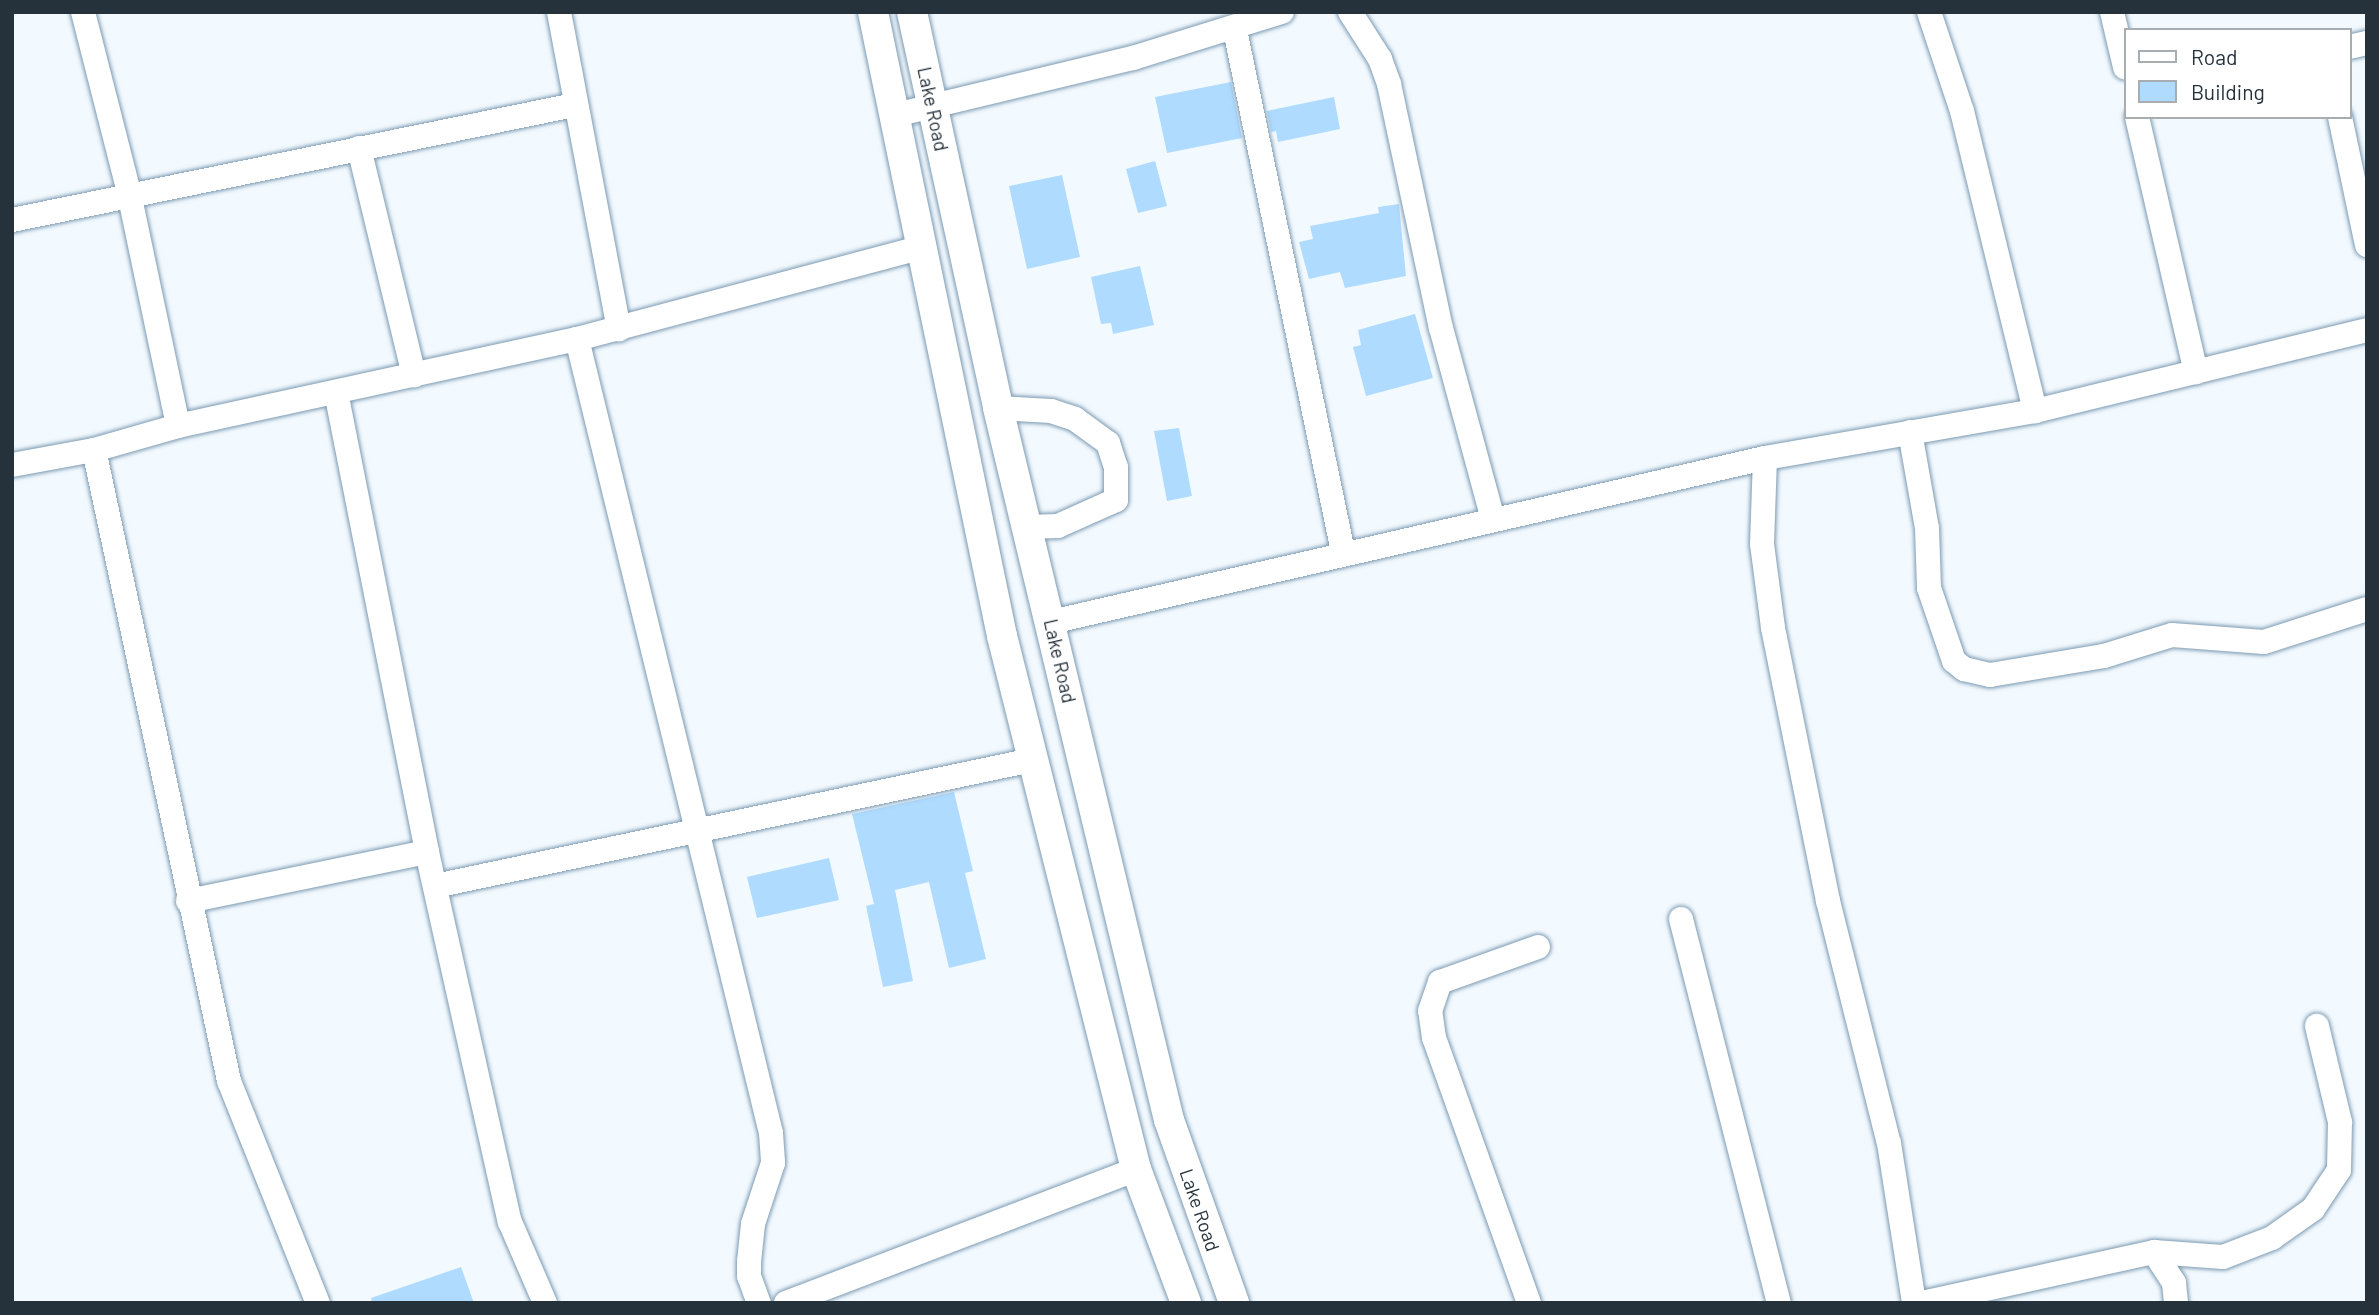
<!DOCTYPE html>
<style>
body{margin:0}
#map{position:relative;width:2379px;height:1315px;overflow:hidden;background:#f3faff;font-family:Barlow,sans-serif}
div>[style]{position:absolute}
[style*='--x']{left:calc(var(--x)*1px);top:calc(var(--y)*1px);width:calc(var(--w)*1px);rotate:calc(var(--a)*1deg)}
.building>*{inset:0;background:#aedbff}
.roads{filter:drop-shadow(0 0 2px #7c9ab2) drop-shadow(0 0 2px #7c9ab2)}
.minor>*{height:24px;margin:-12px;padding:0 12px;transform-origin:12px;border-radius:12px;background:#fff}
.major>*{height:30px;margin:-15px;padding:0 15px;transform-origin:15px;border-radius:15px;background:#fff}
span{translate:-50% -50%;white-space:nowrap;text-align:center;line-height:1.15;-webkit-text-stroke:6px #fff;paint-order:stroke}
.street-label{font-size:19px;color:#25313b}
.frame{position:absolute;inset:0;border:14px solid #25313b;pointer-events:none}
.legend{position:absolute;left:2124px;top:28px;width:228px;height:91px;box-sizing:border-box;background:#fff;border:2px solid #a8adb1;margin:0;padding:9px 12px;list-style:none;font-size:21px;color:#25313b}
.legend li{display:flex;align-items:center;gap:14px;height:35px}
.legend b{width:35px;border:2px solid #a8adb1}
</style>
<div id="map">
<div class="building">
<div style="clip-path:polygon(1231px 82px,1242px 138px,1167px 153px,1155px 97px)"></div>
<div style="clip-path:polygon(1334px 97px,1340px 129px,1278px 142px,1276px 131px,1271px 132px,1267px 111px)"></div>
<div style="clip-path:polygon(1155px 161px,1167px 206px,1138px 213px,1126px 169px)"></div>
<div style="clip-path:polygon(1062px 175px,1080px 257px,1027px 269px,1009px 186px)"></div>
<div style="clip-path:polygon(1399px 204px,1406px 276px,1345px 288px,1340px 272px,1309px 279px,1299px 242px,1313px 239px,1310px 226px,1379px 213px,1378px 207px)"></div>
<div style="clip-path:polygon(1140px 266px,1154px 325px,1113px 334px,1111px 323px,1101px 324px,1091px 277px)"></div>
<div style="clip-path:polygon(1415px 314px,1433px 378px,1366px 396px,1353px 347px,1361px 345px,1358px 330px)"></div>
<div style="clip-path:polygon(1179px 428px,1192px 496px,1167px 501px,1154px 431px)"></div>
<div style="clip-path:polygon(954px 792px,973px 871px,965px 873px,986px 959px,949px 968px,929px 882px,895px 890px,913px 981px,883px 987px,866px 906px,874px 904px,852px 814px)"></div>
<div style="clip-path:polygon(829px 858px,839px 900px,757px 918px,747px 877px)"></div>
<div style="clip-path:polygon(461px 1267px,474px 1303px,372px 1303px,371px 1298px)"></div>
</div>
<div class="roads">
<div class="minor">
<div style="--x:83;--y:12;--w:187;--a:75.7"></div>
<div style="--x:129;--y:193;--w:238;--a:78.1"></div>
<div style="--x:559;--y:12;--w:323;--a:79.3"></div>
<div style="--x:1350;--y:12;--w:56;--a:57.4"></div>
<div style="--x:1380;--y:59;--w:27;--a:70"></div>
<div style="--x:1389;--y:84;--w:249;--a:78"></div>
<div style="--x:1441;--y:328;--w:198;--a:74.8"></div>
<div style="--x:1929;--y:12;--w:104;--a:71.6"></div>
<div style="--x:1962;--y:111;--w:309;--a:76.3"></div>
<div style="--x:2112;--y:12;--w:57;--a:76.7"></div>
<div style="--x:1235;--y:30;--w:533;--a:78.31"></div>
<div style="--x:2349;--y:47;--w:18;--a:-13"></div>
<div style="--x:895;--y:115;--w:245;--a:-13.5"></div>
<div style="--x:1133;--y:58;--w:156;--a:-17.2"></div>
<div style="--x:2137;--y:117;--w:262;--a:77"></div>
<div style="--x:2340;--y:117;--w:131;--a:78.1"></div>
<div style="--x:359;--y:148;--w:234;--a:76.4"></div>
<div style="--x:12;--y:220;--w:574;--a:-11.56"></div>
<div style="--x:577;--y:339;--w:817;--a:76.27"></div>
<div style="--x:771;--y:1133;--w:30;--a:86"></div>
<div style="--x:773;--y:1163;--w:64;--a:108.2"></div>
<div style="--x:753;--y:1224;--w:37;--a:96"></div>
<div style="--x:749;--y:1261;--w:15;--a:90"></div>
<div style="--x:749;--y:1276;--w:29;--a:70"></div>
<div style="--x:336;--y:392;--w:469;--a:78.8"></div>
<div style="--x:427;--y:852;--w:379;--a:77.4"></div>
<div style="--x:510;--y:1222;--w:88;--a:66.6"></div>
<div style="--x:998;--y:408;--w:53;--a:3.2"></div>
<div style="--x:1051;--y:411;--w:25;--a:18"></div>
<div style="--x:1075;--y:419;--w:41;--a:36"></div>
<div style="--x:1108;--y:443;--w:25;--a:72"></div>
<div style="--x:1116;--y:467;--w:33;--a:90"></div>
<div style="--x:1116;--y:500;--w:64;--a:155.9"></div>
<div style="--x:1058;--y:526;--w:31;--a:178"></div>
<div style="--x:1910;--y:432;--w:97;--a:80"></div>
<div style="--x:1927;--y:528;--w:60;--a:88.1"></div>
<div style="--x:1929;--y:588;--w:77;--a:71.1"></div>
<div style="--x:1954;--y:661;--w:13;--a:39"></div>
<div style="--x:1964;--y:669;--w:27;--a:13"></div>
<div style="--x:1990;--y:675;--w:116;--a:-9.5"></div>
<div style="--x:2104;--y:656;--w:71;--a:-17.2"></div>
<div style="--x:2172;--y:635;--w:92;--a:4.4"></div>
<div style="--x:2264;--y:642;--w:108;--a:-17.8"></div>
<div style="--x:94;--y:450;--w:645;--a:77.92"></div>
<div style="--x:229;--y:1081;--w:239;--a:68.2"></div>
<div style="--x:1765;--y:458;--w:86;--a:92"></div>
<div style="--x:1762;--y:544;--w:85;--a:82.5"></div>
<div style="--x:1773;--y:628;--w:278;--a:78.6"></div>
<div style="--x:1828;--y:901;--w:250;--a:75.9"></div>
<div style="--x:1889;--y:1143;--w:162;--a:81.1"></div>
<div style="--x:12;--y:465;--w:83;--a:-10.4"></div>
<div style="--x:94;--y:450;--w:87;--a:-15.9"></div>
<div style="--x:178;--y:426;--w:408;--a:-12.3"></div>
<div style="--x:577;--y:339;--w:358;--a:-14.9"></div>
<div style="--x:1051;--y:622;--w:733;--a:-12.94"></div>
<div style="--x:1765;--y:458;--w:274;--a:-9.9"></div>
<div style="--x:2035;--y:411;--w:342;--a:-13.7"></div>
<div style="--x:435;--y:886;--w:610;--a:-11.92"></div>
<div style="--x:188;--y:901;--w:244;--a:-11.6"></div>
<div style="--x:1681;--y:919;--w:396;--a:75.7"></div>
<div style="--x:2154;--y:1252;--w:69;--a:4.1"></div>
<div style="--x:2223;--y:1257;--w:53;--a:-21.2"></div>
<div style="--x:2272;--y:1238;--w:50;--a:-35.3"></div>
<div style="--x:2313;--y:1209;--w:47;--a:-56.3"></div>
<div style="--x:2339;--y:1170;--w:48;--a:-88.8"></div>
<div style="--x:2340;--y:1122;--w:99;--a:-103.5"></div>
<div style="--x:786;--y:1303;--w:375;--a:-20.9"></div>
<div style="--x:1529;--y:1303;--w:282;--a:-109.7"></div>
<div style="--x:1434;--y:1038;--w:27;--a:-98"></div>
<div style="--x:1430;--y:1011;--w:31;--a:-71"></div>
<div style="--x:1440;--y:982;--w:104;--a:-19.7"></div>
<div style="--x:1922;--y:1303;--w:238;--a:-12.4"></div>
<div style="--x:2154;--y:1252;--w:37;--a:57"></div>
<div style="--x:2174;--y:1283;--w:20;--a:84"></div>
</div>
<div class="major">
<div style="--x:873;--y:12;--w:637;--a:78.32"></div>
<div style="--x:1002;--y:636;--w:550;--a:75.89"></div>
<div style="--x:1136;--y:1169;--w:143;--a:69.5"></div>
<div style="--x:912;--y:12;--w:405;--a:77.7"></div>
<div style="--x:998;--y:408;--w:732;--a:76.5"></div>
<div style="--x:1169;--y:1120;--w:194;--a:70.4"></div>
</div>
</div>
<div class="street-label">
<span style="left:933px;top:109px;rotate:78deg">Lake Road</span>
<span style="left:1060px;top:661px;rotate:77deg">Lake Road</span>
<span style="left:1200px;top:1210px;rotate:71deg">Lake Road</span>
</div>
<div class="frame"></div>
<ul class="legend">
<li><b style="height:9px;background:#fff"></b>Road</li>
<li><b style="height:19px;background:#aedbff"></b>Building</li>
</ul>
</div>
